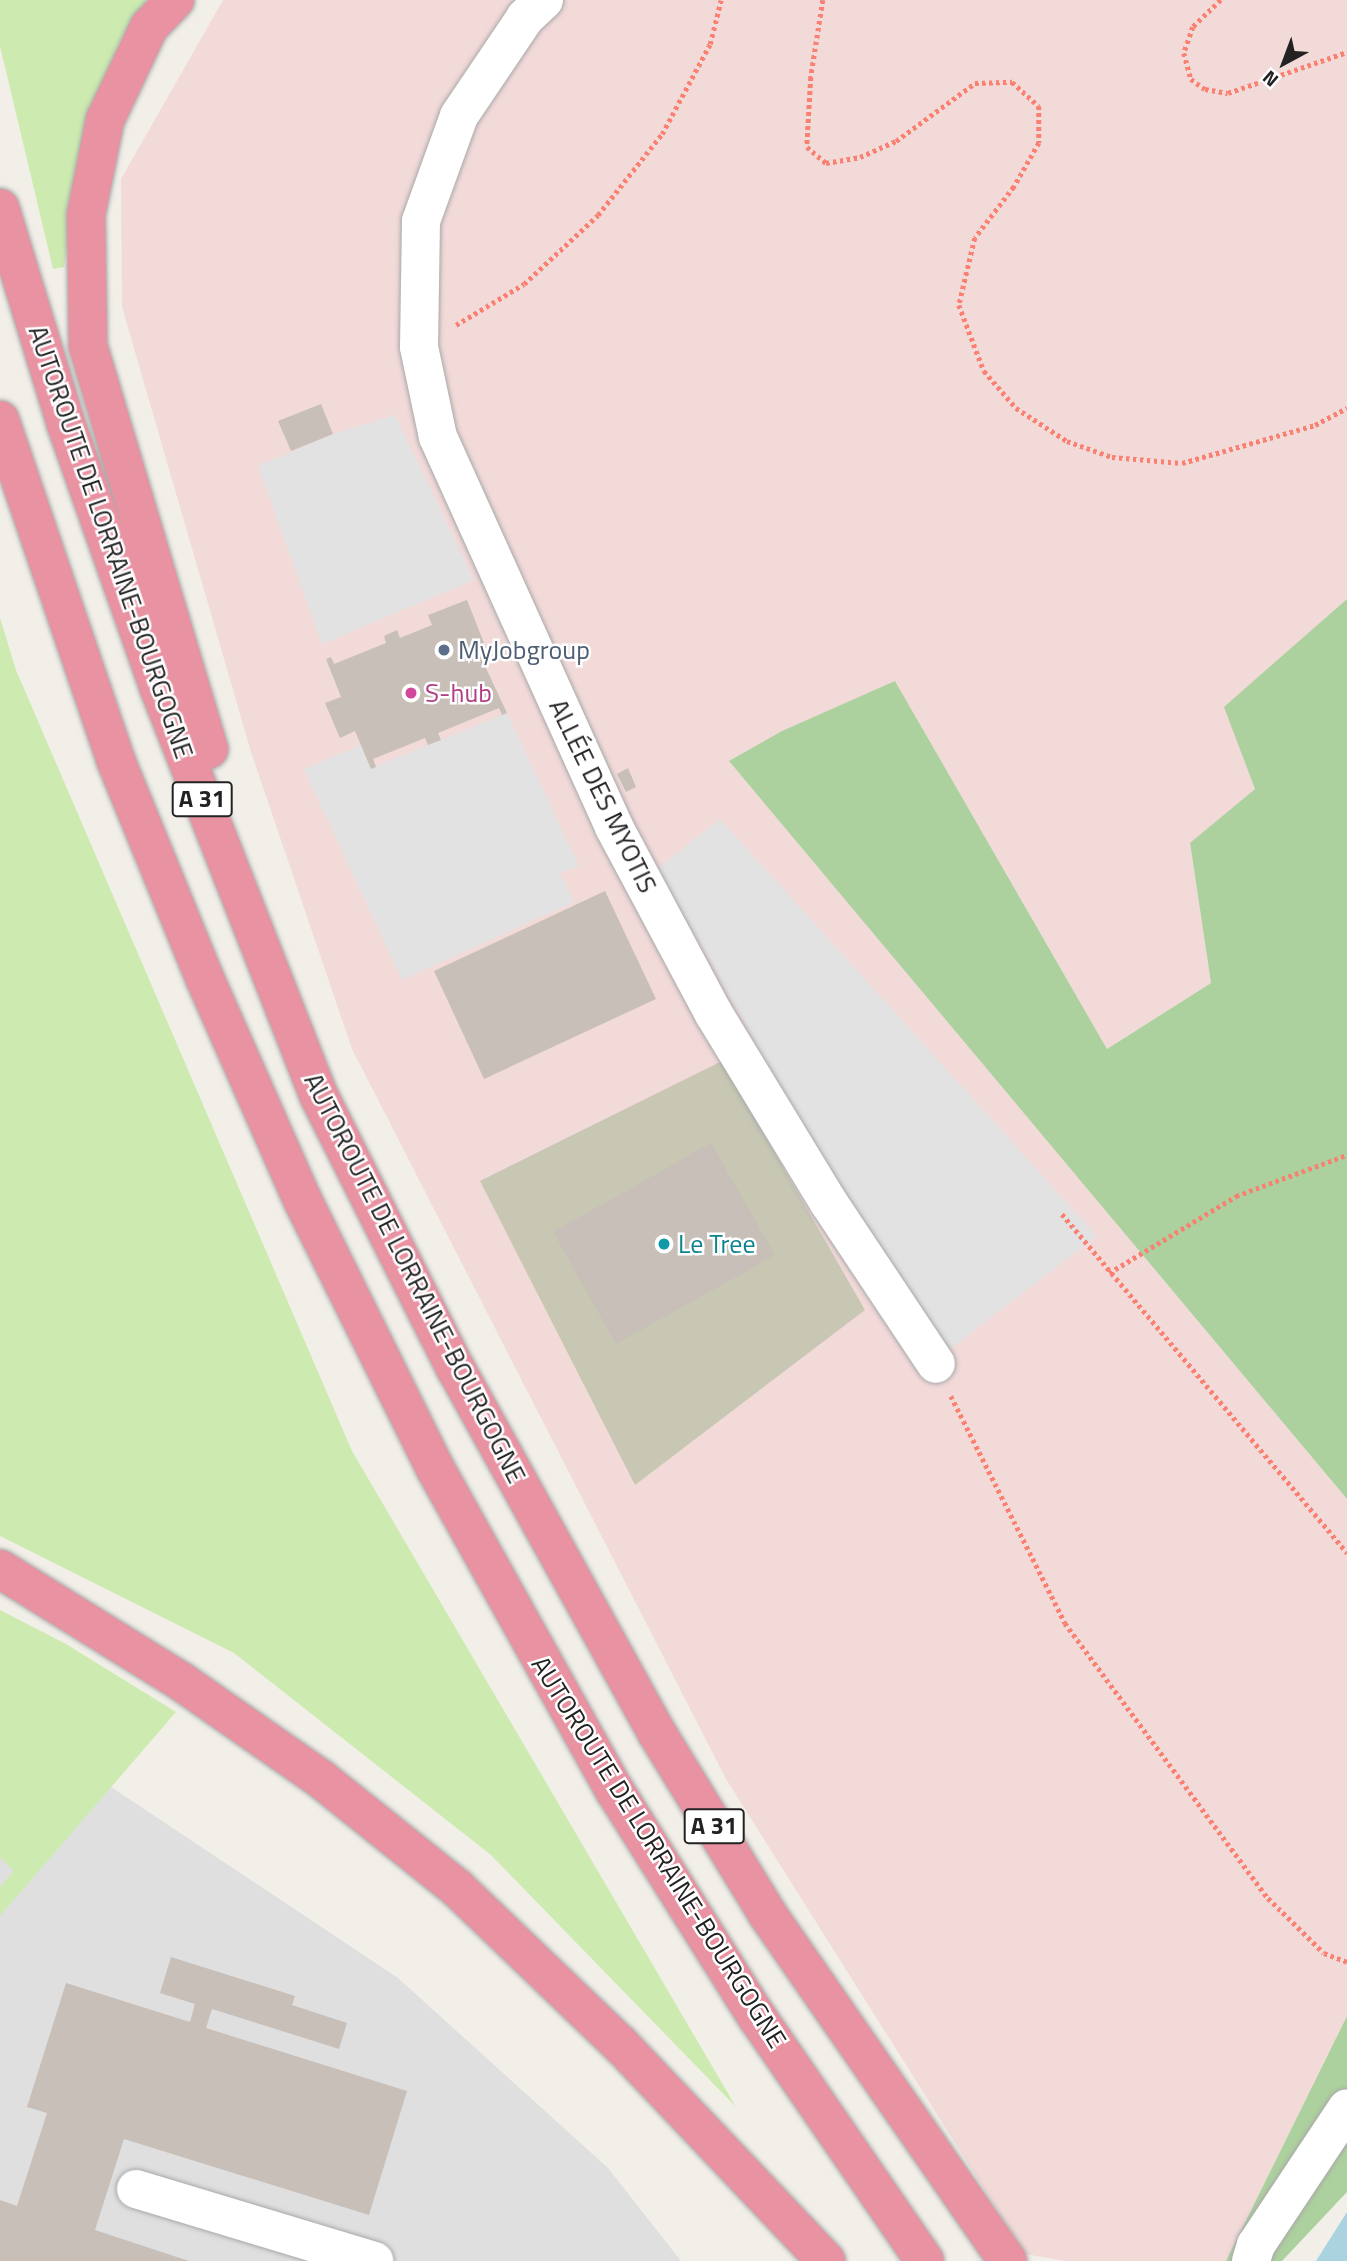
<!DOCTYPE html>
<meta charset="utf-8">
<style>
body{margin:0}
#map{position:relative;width:1347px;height:2261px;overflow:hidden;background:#f2efe9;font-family:"Titillium Web",sans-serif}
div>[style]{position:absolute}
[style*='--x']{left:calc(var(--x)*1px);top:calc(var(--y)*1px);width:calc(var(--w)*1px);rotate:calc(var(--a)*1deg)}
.residential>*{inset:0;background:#e0dfdf}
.commercial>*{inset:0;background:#f2dad9}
.construction>*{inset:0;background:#c7c7b4}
.grass>*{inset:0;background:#cdebb0}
.forest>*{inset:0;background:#add19e}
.parking>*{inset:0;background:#e2e2e2}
.water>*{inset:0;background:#aad3df}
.building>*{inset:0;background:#c7bfb8}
.path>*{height:4.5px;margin-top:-2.25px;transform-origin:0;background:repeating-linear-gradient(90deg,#fa8072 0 3.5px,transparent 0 7px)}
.roads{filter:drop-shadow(0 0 2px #a9a9a9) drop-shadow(0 0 2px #a9a9a9)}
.minor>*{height:38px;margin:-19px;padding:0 19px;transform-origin:19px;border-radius:19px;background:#fff}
.highway>*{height:38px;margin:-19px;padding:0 19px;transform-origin:19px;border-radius:19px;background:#e892a2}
.dots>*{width:19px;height:19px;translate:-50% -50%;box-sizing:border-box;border:4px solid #fff;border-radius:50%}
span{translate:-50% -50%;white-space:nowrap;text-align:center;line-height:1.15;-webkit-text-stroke:5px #fff;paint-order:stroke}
.shield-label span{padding:2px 5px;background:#fff;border:2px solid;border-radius:5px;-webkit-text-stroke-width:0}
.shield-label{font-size:24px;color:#222;font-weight:700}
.street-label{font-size:26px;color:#222}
.service-label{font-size:26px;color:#4e5e75}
.left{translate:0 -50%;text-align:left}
.hotel-label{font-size:26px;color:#b23c85}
.culture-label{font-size:26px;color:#0d838f}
.north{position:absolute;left:1249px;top:28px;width:70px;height:70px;-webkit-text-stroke:5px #fff;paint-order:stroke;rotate:221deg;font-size:19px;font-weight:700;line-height:28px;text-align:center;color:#222}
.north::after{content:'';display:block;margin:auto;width:24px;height:32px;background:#222;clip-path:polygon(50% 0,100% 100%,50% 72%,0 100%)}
</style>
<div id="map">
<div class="residential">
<div style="clip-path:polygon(0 1713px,398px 1978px,608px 2168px,681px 2261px,0 2261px)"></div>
</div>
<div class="commercial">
<div style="clip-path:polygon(223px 0,1347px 0,1347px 599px,1225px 707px,1255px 789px,1190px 844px,1211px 983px,1107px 1049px,895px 681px,730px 762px,1347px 1499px,1347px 2016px,1226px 2261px,1065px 2261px,1025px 2254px,726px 1779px,352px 1049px,251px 752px,122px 307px,121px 179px)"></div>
</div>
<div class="construction">
<div style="clip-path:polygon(722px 1061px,865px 1310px,635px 1485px,480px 1181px)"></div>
</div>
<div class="grass">
<div style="clip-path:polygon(0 0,147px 0,120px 41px,86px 125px,64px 267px,53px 269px,0 46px)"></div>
<div style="clip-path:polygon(0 618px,16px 670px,352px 1451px,736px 2107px,491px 1855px,234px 1653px,0 1536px)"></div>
<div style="clip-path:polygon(0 1610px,66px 1644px,176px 1712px,0 1916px,0 1887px,14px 1871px,0 1857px)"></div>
</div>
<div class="forest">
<div style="clip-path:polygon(1347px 599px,1347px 1499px,729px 761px,782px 731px,895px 681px,1107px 1049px,1211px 983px,1190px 843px,1255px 789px,1224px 707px)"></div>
<div style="clip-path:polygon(1347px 2016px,1347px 2192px,1282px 2261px,1226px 2261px)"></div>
</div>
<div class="parking">
<div style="clip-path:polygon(395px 415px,474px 580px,322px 644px,258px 466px,333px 434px)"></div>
<div style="clip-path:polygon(507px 713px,579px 866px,560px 873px,574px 902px,402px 980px,304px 769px,361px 745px,371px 768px)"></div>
<div style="clip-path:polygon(720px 819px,1097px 1236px,950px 1349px,797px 1116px,658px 868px)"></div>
</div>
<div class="water">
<div style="clip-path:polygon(1347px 2212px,1347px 2261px,1316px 2261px)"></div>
</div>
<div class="building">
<div style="clip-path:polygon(321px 404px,333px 434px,291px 451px,278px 421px)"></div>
<div style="clip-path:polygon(467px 600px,486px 648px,478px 651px,507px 713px,502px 715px,499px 708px,438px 733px,441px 740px,428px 745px,425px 738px,373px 759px,376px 767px,371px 769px,355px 731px,340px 738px,325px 703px,341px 697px,326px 659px,331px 657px,334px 664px,386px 643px,384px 636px,397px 630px,400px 638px,432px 625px,428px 615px)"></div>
<div style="clip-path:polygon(628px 768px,636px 787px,626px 792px,617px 774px)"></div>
<div style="clip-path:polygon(605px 891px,656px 999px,484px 1079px,434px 971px)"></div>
<div style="clip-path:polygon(711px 1143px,775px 1255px,616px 1344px,553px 1232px)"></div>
<div style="clip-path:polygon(171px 1957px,295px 1996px,292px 2005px,347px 2023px,339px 2049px,212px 2009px,206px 2028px,407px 2091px,369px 2215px,124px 2139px,95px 2230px,189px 2261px,0 2261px,0 2200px,17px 2206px,47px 2113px,27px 2107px,66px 1983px,190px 2022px,195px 2004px,160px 1993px)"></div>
</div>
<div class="path">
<div style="--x:823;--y:0;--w:78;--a:98.9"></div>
<div style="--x:811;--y:77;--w:70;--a:93.3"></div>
<div style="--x:807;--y:147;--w:25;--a:40"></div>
<div style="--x:826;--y:163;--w:35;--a:-10"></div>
<div style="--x:860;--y:157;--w:39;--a:-24"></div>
<div style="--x:896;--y:141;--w:98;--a:-36.3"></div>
<div style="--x:975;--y:83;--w:37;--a:-2"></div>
<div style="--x:1012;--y:82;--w:36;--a:42"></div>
<div style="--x:1039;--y:106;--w:37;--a:90"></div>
<div style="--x:1039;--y:143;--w:51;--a:119.6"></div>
<div style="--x:1014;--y:187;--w:64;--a:127.4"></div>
<div style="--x:975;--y:238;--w:69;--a:103.4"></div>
<div style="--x:959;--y:305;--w:71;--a:69.3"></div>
<div style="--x:984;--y:371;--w:49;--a:49.1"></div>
<div style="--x:1016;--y:408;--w:61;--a:32.9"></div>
<div style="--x:1067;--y:441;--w:48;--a:19.6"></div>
<div style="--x:1112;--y:457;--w:70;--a:4.9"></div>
<div style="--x:1182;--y:463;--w:138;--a:-15.9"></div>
<div style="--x:1315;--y:425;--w:36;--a:-28"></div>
<div style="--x:1221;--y:0;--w:39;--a:136"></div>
<div style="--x:1193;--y:27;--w:28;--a:109"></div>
<div style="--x:1184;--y:53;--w:27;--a:75"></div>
<div style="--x:1191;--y:79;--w:17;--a:36"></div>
<div style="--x:1205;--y:89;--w:23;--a:10"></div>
<div style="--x:1228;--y:93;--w:126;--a:-19"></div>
<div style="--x:456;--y:325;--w:79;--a:-31.1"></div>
<div style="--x:524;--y:284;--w:101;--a:-43"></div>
<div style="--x:598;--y:215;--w:103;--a:-51.7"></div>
<div style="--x:662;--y:134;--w:102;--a:-61.9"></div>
<div style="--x:710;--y:44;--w:45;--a:-76"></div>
<div style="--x:1062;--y:1214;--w:443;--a:49.9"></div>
<div style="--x:1109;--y:1273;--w:149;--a:-31.2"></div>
<div style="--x:1236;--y:1196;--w:118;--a:-20.3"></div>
<div style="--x:951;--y:1396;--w:254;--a:63.3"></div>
<div style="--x:1065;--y:1623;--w:342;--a:53.6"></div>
<div style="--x:1268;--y:1898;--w:78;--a:44.5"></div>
<div style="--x:1324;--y:1953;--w:25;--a:21"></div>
</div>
<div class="roads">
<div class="minor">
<div style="--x:544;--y:0;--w:26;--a:137"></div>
<div style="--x:525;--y:18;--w:118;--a:124"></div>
<div style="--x:459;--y:116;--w:112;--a:109.9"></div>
<div style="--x:421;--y:221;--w:126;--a:90.9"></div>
<div style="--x:419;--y:347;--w:92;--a:78.1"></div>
<div style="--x:438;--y:437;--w:428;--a:65.7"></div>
<div style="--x:614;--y:827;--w:212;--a:61.9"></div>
<div style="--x:714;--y:1014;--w:221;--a:58.7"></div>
<div style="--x:829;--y:1203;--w:193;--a:56.4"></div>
<div style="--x:136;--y:2189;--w:249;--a:16.8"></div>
<div style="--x:1251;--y:2261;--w:17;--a:-73"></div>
<div style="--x:1256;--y:2245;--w:164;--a:-56.4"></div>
</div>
<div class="highway">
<div style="--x:175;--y:0;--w:37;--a:134"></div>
<div style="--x:149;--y:27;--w:103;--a:115.3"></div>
<div style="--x:105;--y:120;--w:97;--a:101.3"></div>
<div style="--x:86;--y:215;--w:131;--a:89.1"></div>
<div style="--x:88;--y:346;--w:421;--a:73.3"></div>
<div style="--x:0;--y:208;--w:226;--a:73"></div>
<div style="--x:66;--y:424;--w:280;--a:70.6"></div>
<div style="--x:159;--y:688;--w:440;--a:68.6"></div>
<div style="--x:320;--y:1098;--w:303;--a:63.4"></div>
<div style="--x:456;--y:1369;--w:416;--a:61.1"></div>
<div style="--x:657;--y:1733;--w:213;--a:58.6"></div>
<div style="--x:768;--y:1915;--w:421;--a:55.3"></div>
<div style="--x:0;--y:420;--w:360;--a:71.2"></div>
<div style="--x:116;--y:761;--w:235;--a:67.8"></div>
<div style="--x:205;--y:979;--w:243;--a:66.2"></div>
<div style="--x:303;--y:1201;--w:298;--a:63.7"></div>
<div style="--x:435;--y:1468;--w:370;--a:60.9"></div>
<div style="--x:615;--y:1791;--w:267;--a:57.9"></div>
<div style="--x:757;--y:2017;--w:296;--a:55.5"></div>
<div style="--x:0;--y:1569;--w:214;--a:31.8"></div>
<div style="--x:182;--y:1682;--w:169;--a:34.9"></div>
<div style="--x:321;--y:1779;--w:174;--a:38.7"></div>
<div style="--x:457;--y:1888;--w:227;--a:43.8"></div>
<div style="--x:621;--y:2045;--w:298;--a:46.5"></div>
</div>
</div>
<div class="dots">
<div style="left:444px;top:650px;background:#5c6f8a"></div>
<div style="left:411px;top:693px;background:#d1479c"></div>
<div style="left:664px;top:1244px;background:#0f9aa8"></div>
</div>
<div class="shield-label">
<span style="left:202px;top:799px">A 31</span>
<span style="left:714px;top:1826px">A 31</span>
</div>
<div class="street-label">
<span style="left:111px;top:542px;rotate:71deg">AUTOROUTE DE LORRAINE-BOURGOGNE</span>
<span style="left:603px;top:796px;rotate:64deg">ALLÉE DES MYOTIS</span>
<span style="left:415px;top:1278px;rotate:63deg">AUTOROUTE DE LORRAINE-BOURGOGNE</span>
<span style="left:659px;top:1852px;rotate:58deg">AUTOROUTE DE LORRAINE-BOURGOGNE</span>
</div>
<div class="service-label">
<span class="left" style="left:458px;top:650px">MyJobgroup</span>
</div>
<div class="hotel-label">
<span class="left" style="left:425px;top:693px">S-hub</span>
</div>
<div class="culture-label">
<span class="left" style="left:678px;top:1244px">Le Tree</span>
</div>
<div class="north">N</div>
</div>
